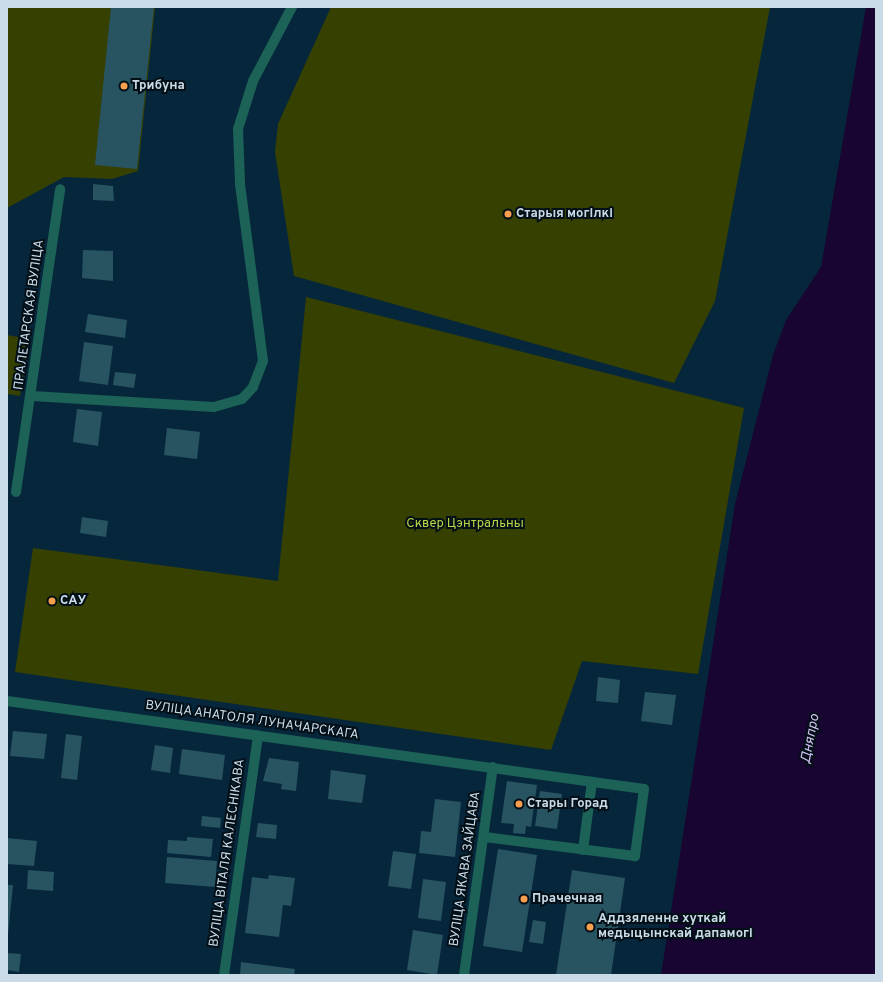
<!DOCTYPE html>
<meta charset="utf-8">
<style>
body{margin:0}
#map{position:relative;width:883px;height:982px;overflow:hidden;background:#06273b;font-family:Overpass,sans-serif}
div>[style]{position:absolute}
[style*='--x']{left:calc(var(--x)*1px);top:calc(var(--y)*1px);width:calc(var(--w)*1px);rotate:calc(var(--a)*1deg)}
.green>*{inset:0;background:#364000}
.water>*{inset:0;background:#190531}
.building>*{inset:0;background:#285360}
.minor>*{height:10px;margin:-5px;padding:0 5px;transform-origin:5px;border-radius:5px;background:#1c6257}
.dots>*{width:11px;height:11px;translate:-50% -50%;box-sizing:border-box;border:2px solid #030f17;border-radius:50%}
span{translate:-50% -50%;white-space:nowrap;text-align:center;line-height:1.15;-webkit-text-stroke:4px #030f17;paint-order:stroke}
.poi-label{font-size:13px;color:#cadbe8;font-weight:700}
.left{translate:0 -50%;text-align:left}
.street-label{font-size:13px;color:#cadbe8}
.park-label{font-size:13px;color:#bbd748}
.water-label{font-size:14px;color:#d1c1f1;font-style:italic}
.frame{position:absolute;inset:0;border:8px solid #cadbe8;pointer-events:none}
</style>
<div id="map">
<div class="green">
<div style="clip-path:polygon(7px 7px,155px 7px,138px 171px,112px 179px,64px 177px,7px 208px)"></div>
<div style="clip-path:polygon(331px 7px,770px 7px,715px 301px,674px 383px,294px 276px,275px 152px,278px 124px)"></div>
<div style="clip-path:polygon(306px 297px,744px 408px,698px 674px,582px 661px,551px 750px,15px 672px,33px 548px,278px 581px)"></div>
<div style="clip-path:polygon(7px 335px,29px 339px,20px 396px,7px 394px)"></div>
</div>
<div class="water">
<div style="clip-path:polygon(866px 7px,876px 7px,876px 975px,661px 975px,735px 504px,773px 355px,786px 320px,821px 267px)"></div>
</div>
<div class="building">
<div style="clip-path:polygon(111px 7px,154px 7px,137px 169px,95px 165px)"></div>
<div style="clip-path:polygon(93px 184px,113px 186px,114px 201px,93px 200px)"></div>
<div style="clip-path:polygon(83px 250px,113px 251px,113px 281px,82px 278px)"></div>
<div style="clip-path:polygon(88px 314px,127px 320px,125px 338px,85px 332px)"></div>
<div style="clip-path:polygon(84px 342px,113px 346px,108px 385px,79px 381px)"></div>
<div style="clip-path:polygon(115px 372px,136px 374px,134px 388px,113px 385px)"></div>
<div style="clip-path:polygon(77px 409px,102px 412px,98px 446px,73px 442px)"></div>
<div style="clip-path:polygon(167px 428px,200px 432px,197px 459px,164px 455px)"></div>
<div style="clip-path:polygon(82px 517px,108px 521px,106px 537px,80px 533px)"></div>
<div style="clip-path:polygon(598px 677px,620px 680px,618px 703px,596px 701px)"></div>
<div style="clip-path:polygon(645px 692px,676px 695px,672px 725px,641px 721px)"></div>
<div style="clip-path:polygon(13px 731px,47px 734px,44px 759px,10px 756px)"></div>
<div style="clip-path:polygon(66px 734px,82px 736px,77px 780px,61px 778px)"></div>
<div style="clip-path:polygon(155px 745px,173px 748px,170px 773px,151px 770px)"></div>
<div style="clip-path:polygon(182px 749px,225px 755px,222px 780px,179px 774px)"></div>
<div style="clip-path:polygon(269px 758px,299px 762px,296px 791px,281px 789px,282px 784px,263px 781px)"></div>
<div style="clip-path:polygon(331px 770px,366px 775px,362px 803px,328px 799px)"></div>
<div style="clip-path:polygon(507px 781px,537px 785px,531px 827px,526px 826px,525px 834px,513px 833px,514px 824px,501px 823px)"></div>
<div style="clip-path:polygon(540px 791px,562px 794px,557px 829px,535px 826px)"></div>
<div style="clip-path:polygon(435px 799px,461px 802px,455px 857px,419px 853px,421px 831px,431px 832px)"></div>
<div style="clip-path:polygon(202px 816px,221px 818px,220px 828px,201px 826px)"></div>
<div style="clip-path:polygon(258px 823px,277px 825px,276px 839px,256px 837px)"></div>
<div style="clip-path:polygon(187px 837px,213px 839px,211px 857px,167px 853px,168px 840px,187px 841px)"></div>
<div style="clip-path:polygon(7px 838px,37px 841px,34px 866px,7px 864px)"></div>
<div style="clip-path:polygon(498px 849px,537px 855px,522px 952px,483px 946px)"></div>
<div style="clip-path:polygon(393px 851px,416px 854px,411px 889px,388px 886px)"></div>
<div style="clip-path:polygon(167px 857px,217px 861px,215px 887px,165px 883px)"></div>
<div style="clip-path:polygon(28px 870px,54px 872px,53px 891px,27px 889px)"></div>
<div style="clip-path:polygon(572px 870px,625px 878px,611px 975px,556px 975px)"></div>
<div style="clip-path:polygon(269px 875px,295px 878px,291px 906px,283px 905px,279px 937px,245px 933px,252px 877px,268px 879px)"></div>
<div style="clip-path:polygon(423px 879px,446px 882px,441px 921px,418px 918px)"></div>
<div style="clip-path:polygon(7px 885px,13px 885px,8px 935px,7px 935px)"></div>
<div style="clip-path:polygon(533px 920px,546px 922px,543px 944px,529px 942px)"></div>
<div style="clip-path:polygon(413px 930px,443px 935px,437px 975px,407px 970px)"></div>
<div style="clip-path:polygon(7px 953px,21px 954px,19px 972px,7px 970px)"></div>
<div style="clip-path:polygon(241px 962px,295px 969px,294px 975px,240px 975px)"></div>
</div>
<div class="minor">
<div style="--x:32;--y:396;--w:182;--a:3.5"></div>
<div style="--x:214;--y:407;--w:29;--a:-16"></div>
<div style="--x:242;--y:399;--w:16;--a:-47"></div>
<div style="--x:253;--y:387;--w:28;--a:-69"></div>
<div style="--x:263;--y:361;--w:179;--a:-97.4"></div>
<div style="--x:240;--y:183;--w:54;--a:-92.1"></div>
<div style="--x:238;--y:129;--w:50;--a:-72.6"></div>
<div style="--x:253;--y:81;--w:84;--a:-62.2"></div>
<div style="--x:16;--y:492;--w:306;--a:-81.7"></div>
<div style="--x:7;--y:701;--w:643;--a:7.87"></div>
<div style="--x:644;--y:789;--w:68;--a:97.7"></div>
<div style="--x:635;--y:856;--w:151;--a:-172.8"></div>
<div style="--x:583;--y:850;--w:69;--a:-82.5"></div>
<div style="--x:224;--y:975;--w:242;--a:-81.9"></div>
<div style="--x:464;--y:975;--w:210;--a:-82.1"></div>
</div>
<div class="dots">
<div style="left:124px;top:86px;background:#fa9f4e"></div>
<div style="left:508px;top:214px;background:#fa9f4e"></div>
<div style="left:52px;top:601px;background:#fa9f4e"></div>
<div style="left:519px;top:804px;background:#fa9f4e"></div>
<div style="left:524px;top:899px;background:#fa9f4e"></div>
<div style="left:590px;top:927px;background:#fa9f4e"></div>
</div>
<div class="poi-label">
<span class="left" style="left:132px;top:86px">Трибуна</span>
<span class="left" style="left:516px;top:214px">Старыя могілкі</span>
<span class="left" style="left:60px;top:601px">САУ</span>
<span class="left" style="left:527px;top:804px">Стары Горад</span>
<span class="left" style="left:532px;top:899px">Прачечная</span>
<span class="left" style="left:598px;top:927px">Аддзяленне хуткай<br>медыцынскай дапамогі</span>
</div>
<div class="street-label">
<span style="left:30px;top:315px;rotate:-82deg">ПРАЛЕТАРСКАЯ ВУЛІЦА</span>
<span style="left:252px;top:721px;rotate:8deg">ВУЛІЦА АНАТОЛЯ ЛУНАЧАРСКАГА</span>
<span style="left:228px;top:853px;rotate:-82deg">ВУЛІЦА ВІТАЛЯ КАЛЕСНІКАВА</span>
<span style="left:466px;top:869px;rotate:-82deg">ВУЛІЦА ЯКАВА ЗАЙЦАВА</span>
</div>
<div class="park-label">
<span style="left:465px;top:524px">Сквер Цэнтральны</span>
</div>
<div class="water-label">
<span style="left:811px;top:739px;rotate:-79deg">Дняпро</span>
</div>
<div class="frame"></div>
</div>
